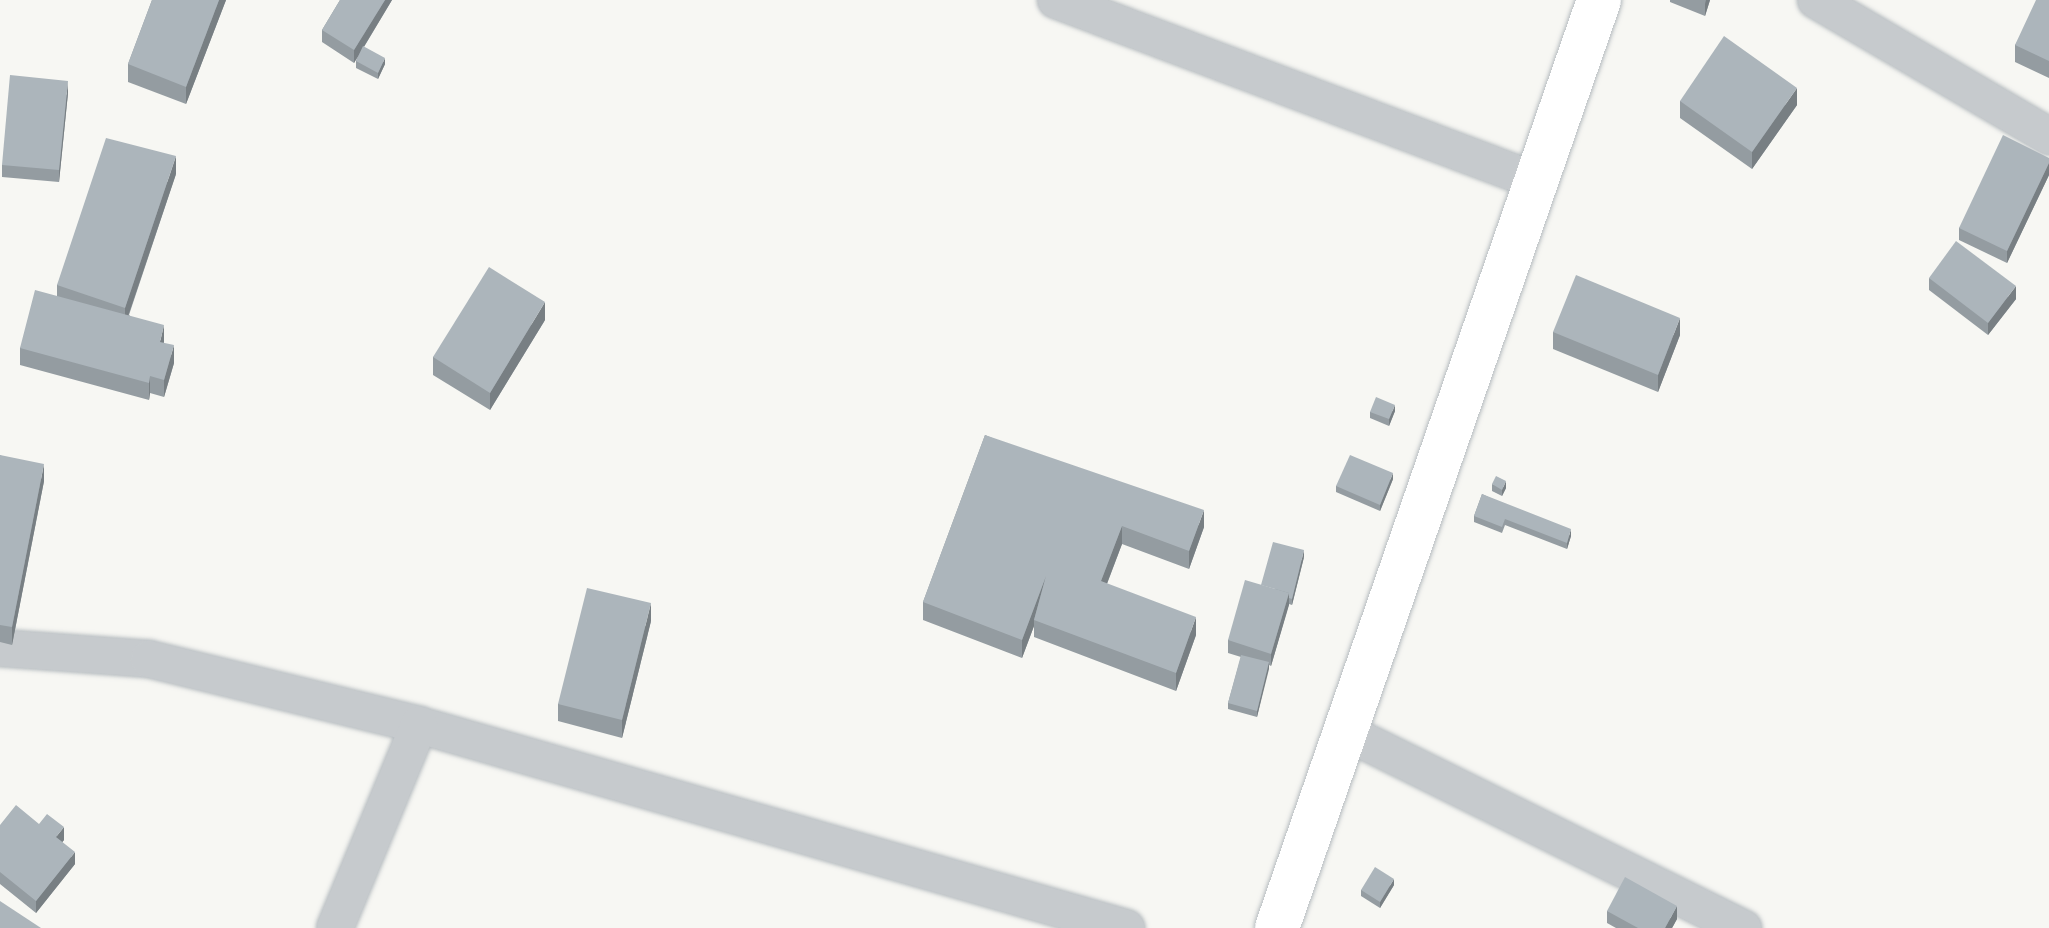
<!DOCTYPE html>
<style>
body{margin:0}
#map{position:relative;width:2049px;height:928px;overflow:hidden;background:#f7f7f3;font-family:"Titillium Web",sans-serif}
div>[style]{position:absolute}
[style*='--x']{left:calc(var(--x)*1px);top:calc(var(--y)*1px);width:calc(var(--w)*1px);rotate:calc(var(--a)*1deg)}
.roads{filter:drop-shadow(0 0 2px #b6bcc0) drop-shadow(0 0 2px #b6bcc0)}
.street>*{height:36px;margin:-18px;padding:0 18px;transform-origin:18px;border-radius:18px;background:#c6cacd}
.secondary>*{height:44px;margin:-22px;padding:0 22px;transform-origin:22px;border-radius:22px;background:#fff}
.wall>*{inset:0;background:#949ca1}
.shaded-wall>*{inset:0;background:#787f83}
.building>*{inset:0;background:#acb5bb}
span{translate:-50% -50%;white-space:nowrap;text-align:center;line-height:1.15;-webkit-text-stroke:8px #fff;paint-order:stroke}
</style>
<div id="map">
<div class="roads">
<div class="street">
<div style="--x:1056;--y:0;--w:513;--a:20.66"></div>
<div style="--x:1816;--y:0;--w:270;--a:30.3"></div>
<div style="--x:0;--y:648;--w:149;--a:4.2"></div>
<div style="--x:149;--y:659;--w:278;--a:13.7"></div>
<div style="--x:419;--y:725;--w:736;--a:16.02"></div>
<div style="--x:1348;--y:733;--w:441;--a:26.3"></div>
<div style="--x:335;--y:928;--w:220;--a:-67.5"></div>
</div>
<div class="secondary">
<div style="--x:1277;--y:928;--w:982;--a:-70.86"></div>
</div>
</div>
<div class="wall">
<div style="clip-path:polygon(152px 0,226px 0,186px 104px,128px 82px,128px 64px)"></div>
<div style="clip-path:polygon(340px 0,392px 0,364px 47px,385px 64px,378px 79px,356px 68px,356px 61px,358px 56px,354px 63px,322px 42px,322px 30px)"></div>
<div style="clip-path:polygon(1670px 0,1710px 0,1705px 16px,1670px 2px)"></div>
<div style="clip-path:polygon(2049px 0,2049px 78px,2015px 62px,2015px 45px)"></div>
<div style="clip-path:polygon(68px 93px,59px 182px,2px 177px,2px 165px)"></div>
<div style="clip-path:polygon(1680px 101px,1797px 105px,1752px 169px,1680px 118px)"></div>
<div style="clip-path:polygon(2049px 158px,2049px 175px,2007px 263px,1959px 240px,1959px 228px)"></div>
<div style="clip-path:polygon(176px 174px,129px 315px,164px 343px,174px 363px,164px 397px,150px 393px,149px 400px,20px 365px,20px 348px,57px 296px,57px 285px)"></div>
<div style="clip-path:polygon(1929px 278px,2016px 299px,1988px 335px,1929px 290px)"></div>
<div style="clip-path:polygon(545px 320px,490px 410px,433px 375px,433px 357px)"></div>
<div style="clip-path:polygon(1553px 332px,1680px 335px,1658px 392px,1553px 349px)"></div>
<div style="clip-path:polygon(1395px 411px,1389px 426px,1370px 418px,1370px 412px)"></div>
<div style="clip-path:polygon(985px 435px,1204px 527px,1189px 569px,1122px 544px,1107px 584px,1196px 635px,1176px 691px,1034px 637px,1034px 626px,1022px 658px,923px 620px,923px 602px)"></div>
<div style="clip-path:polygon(0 455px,44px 481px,12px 645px,0 642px)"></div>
<div style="clip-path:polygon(1393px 479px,1380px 511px,1336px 492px,1336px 486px)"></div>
<div style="clip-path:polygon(1492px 484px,1506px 488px,1502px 496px,1492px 491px)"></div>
<div style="clip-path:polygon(1482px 494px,1571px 536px,1567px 549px,1505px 525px,1502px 533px,1474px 522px,1474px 516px)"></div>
<div style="clip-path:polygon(1304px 557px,1292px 605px,1289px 604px,1271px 666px,1269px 665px,1257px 717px,1228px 709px,1228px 703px,1241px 657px,1228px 653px,1228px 640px)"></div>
<div style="clip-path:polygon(651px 621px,622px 738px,558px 721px,558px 704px)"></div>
<div style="clip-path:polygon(39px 824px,64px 840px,62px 842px,75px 864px,36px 913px,0 884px,0 825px)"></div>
<div style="clip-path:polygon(1394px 885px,1380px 908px,1361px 896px,1361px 890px)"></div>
<div style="clip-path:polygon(1607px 911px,1677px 919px,1672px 928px,1616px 928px,1607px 923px)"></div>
</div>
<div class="shaded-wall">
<div style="clip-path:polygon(219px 0,226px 0,186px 104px,186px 87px)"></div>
<div style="clip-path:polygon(385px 0,392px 0,354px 63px,354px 50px)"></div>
<div style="clip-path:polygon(1706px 0,1710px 0,1705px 16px,1705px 4px)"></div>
<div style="clip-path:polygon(385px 58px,385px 64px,378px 79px,378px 73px)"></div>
<div style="clip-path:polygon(68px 81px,68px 93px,59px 182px,59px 170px)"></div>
<div style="clip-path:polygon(1797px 88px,1797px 105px,1752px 169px,1752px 152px)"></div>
<div style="clip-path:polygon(176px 156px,176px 174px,125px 325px,125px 308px)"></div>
<div style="clip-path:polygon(2049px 163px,2049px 175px,2007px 263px,2007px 251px)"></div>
<div style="clip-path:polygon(2016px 286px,2016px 299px,1988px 335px,1988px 323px)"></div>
<div style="clip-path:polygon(545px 302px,545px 320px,490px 410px,490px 393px)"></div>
<div style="clip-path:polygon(1680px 318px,1680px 335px,1658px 392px,1658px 375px)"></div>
<div style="clip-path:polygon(164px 325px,164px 342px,160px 359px,160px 342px)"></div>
<div style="clip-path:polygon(174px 345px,174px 363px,164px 397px,164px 380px)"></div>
<div style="clip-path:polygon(150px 376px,150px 393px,149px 400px,149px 383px)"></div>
<div style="clip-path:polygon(1395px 405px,1395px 411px,1389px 426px,1389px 419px)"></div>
<div style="clip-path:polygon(44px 464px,44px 481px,12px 645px,12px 627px)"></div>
<div style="clip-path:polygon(1393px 473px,1393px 479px,1380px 511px,1380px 505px)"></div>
<div style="clip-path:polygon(1506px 481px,1506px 488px,1502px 496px,1502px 490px)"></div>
<div style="clip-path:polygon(1204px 510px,1204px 527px,1189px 569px,1189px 551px)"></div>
<div style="clip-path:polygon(1122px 526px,1122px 544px,1101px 599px,1101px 581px)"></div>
<div style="clip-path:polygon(1571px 529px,1571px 536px,1567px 549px,1567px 543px)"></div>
<div style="clip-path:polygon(1304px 550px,1304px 557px,1292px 605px,1292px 599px)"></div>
<div style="clip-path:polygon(1046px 576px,1034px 620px,1034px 626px,1022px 658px,1022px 640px)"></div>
<div style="clip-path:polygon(1289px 593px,1289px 605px,1271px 666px,1271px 654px)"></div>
<div style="clip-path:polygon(651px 603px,651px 621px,622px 738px,622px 720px)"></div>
<div style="clip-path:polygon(1196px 617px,1196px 635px,1176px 691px,1176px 673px)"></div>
<div style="clip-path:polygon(1269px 662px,1269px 669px,1257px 717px,1257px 711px)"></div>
<div style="clip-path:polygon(64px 827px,64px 840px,56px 850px,56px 837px)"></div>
<div style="clip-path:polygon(75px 852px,75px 864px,36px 913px,36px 901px)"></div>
<div style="clip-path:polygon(1394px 879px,1394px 885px,1380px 908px,1380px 902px)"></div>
<div style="clip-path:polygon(1677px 906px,1677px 919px,1672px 928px,1665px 928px)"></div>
</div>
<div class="building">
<div style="clip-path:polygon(152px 0,219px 0,186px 87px,128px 64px)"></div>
<div style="clip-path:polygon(340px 0,385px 0,354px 50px,322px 30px)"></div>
<div style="clip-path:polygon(2036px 0,2049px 0,2049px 61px,2015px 45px)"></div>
<div style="clip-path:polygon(1724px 36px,1797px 88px,1752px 152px,1680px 101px)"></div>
<div style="clip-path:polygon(363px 46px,385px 58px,378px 73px,356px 61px)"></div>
<div style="clip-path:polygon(10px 75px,68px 81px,59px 170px,2px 165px)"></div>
<div style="clip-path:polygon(2003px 135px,2049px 158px,2049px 163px,2007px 251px,1959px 228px)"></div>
<div style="clip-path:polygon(106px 138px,176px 156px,125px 308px,57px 285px)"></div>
<div style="clip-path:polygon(1956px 241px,2016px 286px,1988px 323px,1929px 278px)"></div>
<div style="clip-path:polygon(489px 267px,545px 302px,490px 393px,433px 357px)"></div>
<div style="clip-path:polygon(1576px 275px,1680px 318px,1658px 375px,1553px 332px)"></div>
<div style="clip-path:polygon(35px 290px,164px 325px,160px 342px,174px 345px,164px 380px,150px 376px,149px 383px,20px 348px)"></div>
<div style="clip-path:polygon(1376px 397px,1395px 405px,1389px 419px,1370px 412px)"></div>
<div style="clip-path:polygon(985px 435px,1204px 510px,1189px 551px,1122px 526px,1101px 581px,1196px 617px,1176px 673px,1034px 620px,1046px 576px,1022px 640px,923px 602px)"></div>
<div style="clip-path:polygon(0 455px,44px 464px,12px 627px,0 625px)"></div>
<div style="clip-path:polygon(1350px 455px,1393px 473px,1380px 505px,1336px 486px)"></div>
<div style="clip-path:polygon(1496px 476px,1506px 481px,1502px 490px,1492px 484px)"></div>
<div style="clip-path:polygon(1482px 494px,1571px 529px,1567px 543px,1505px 519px,1502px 527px,1474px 516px)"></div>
<div style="clip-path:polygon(1273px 542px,1304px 550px,1292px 599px,1289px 598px,1289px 593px,1261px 585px)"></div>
<div style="clip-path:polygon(1245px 580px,1289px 593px,1271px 654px,1228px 640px)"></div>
<div style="clip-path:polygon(587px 588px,651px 603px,622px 720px,558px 704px)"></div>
<div style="clip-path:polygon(1241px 655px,1269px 662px,1257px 711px,1228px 703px)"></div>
<div style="clip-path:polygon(16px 805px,39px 824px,47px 814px,64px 827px,56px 837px,75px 852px,36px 901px,0 872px,0 825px)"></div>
<div style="clip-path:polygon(1375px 867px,1394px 879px,1380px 902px,1361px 890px)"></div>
<div style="clip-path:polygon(1625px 877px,1677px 906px,1665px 928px,1638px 928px,1607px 911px)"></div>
<div style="clip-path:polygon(0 901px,41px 928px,0 928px)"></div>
</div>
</div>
